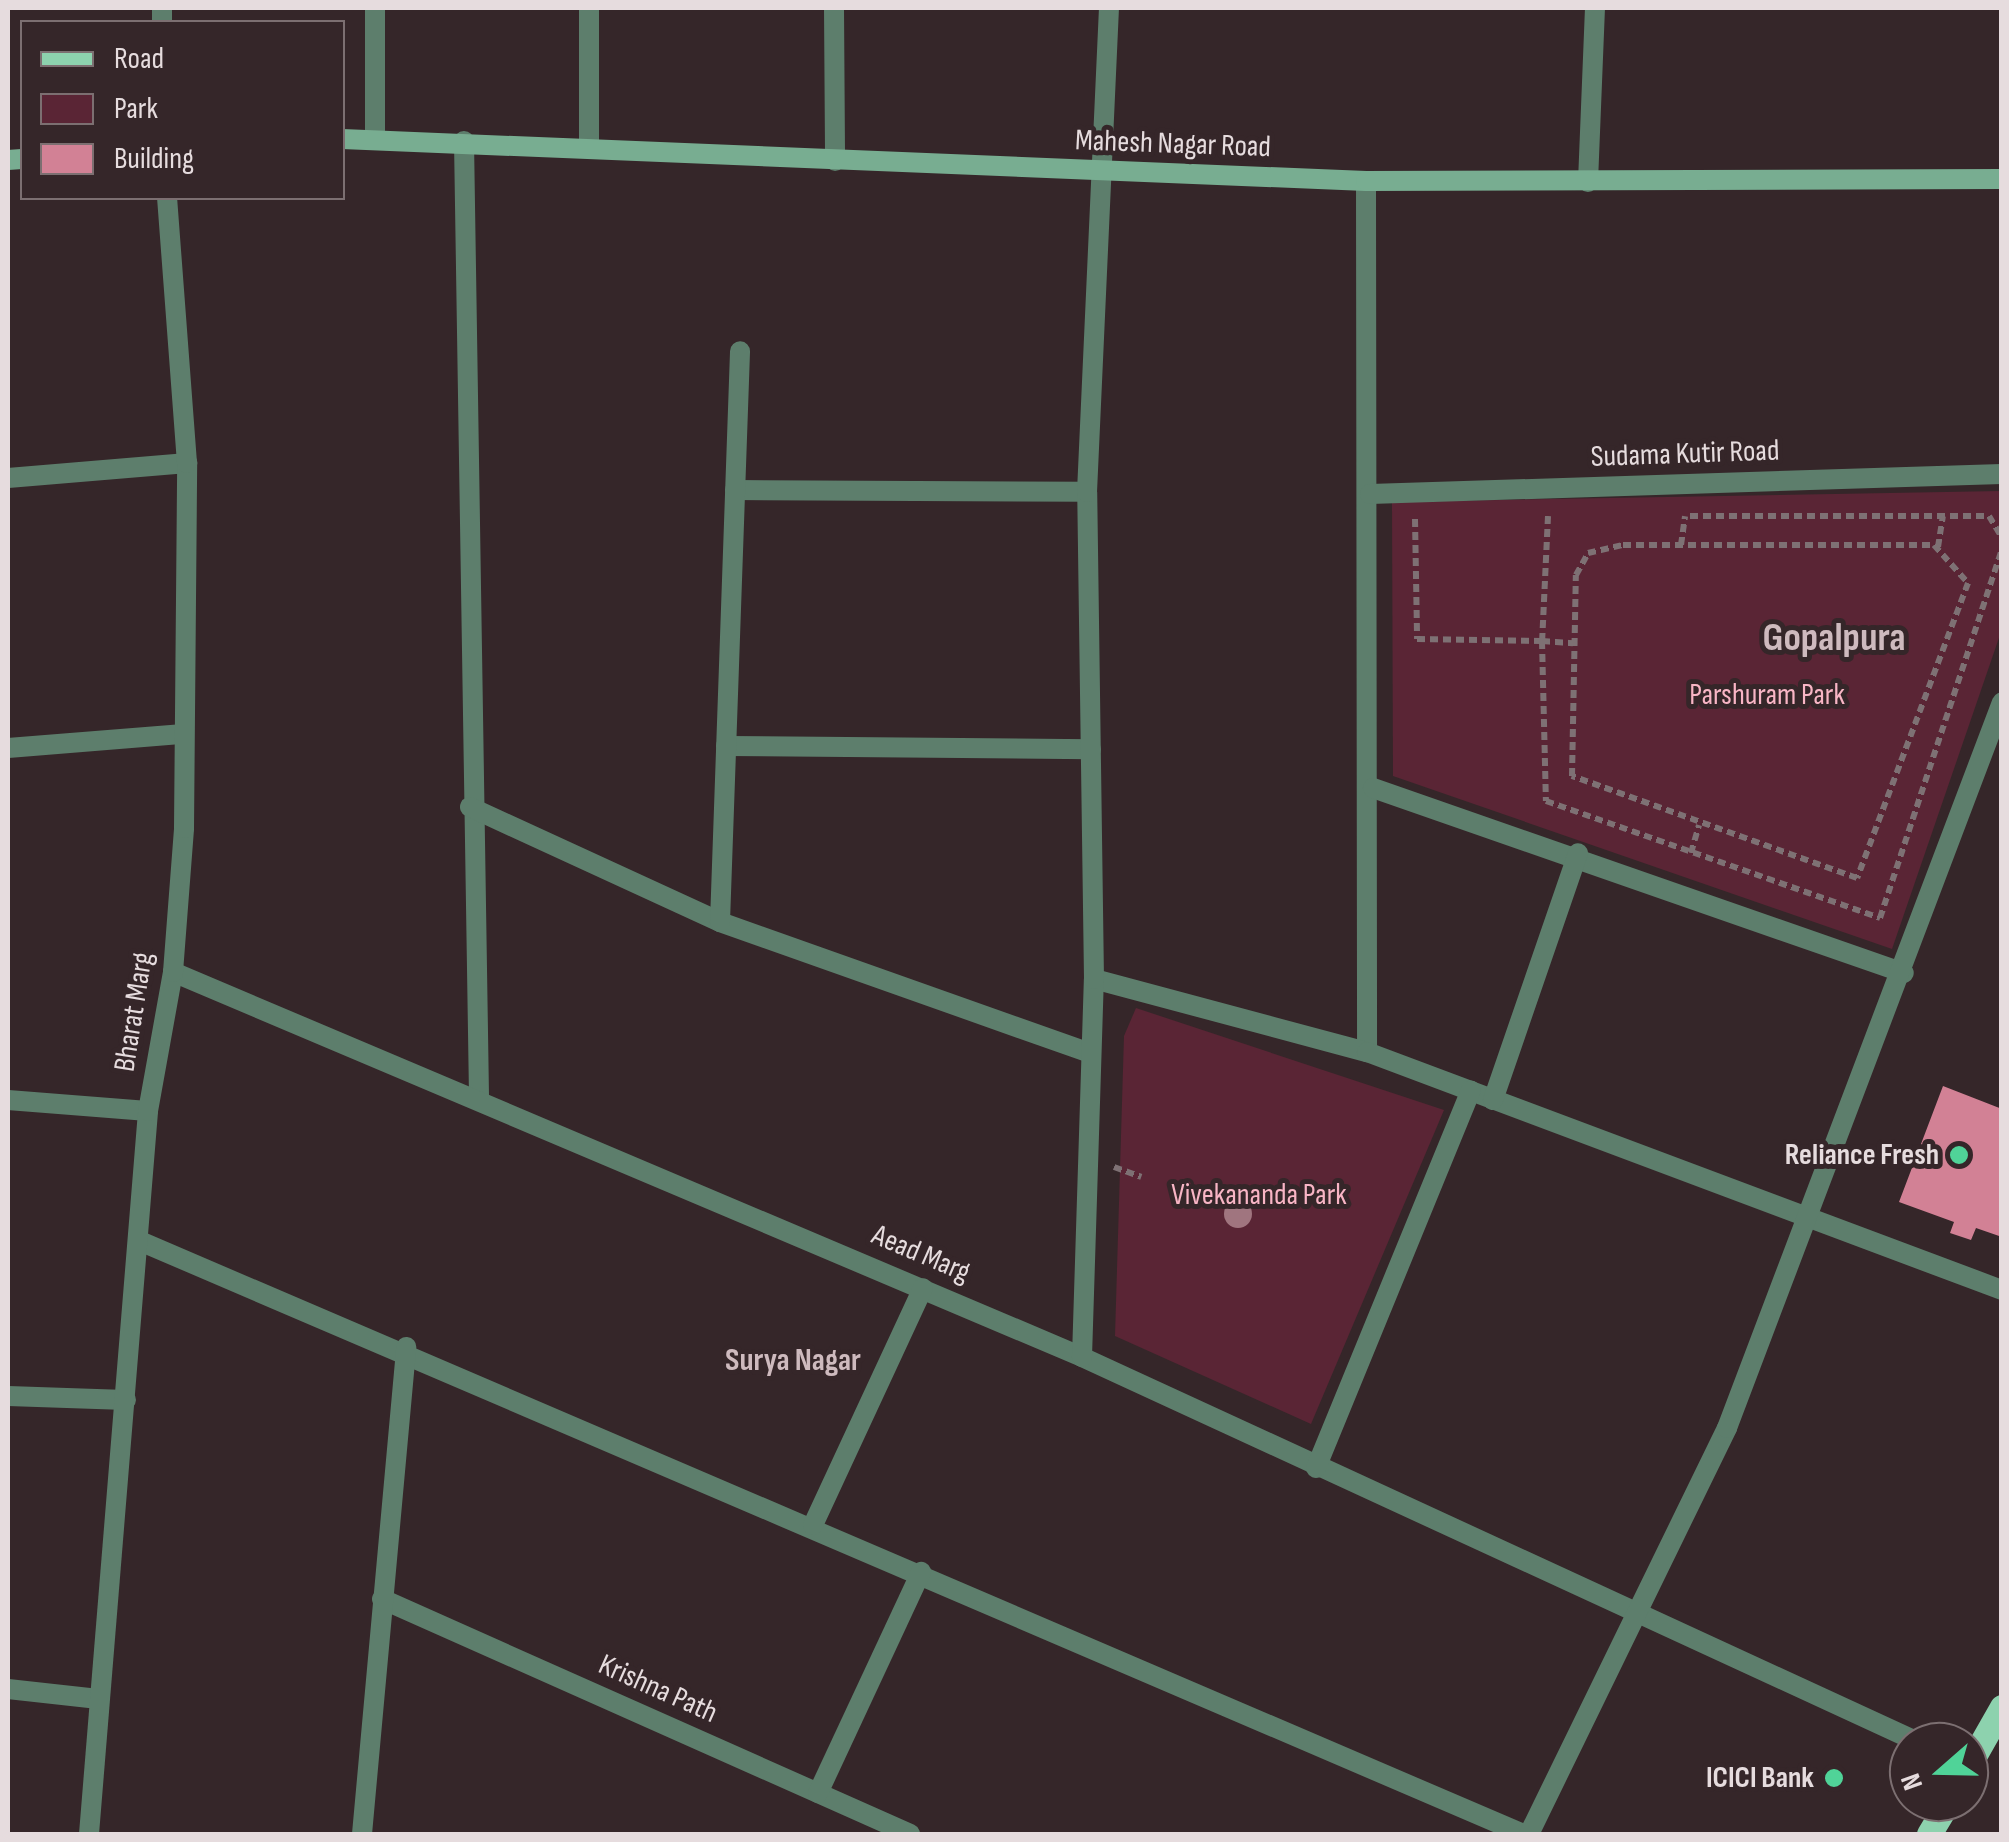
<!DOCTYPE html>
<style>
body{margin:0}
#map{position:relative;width:2009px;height:1842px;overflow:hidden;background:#352629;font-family:"Sofia Sans Condensed",sans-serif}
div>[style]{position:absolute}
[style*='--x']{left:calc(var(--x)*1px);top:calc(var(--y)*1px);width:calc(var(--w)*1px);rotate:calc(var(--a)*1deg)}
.green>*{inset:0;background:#5a2535}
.building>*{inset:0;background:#d28195}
.path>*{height:6px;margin-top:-3px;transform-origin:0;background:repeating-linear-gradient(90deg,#7e7174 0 8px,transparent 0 13px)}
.street>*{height:20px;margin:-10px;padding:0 10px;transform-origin:10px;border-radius:10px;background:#5d7e6c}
.secondary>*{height:20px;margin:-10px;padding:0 10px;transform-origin:10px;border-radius:10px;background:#78ad91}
.primary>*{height:25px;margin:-12.5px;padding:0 12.5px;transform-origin:12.5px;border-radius:12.5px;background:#8dd2ae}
.trees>*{width:28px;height:28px;margin:-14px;border-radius:50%;background:#a0757f}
.dots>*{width:28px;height:28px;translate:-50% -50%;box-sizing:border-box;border:5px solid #352629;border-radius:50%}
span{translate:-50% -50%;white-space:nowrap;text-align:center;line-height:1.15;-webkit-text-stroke:10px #352629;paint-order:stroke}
.street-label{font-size:30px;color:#e6dcde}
.park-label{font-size:30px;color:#f8b5c5}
.poi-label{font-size:30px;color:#e6dcde;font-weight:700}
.right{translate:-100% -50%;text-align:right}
.neighbourhood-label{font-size:32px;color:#cebabe;font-weight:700}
.district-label{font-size:40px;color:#cebabe;font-weight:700}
.frame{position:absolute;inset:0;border:10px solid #e6dcde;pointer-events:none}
.legend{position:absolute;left:20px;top:20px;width:325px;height:180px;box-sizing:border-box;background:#352629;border:2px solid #7c6f71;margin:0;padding:12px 18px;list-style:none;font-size:30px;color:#e6dcde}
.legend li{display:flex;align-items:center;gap:20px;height:50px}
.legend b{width:50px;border:2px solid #7c6f71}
.north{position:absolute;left:1889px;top:1722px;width:100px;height:100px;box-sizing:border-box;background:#352629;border:2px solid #7c6f71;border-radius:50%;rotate:250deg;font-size:28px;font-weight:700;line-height:40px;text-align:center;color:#e6dcde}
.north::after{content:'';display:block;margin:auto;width:35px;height:45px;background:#50d398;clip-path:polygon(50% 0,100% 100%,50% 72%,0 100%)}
</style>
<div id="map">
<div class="green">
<div style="clip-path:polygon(2001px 491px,2001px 632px,1892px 949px,1393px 776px,1392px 502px)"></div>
<div style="clip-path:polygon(1136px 1008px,1444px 1110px,1311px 1424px,1115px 1336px,1124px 1036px)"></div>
</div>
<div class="building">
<div style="clip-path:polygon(1943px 1086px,2002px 1109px,2002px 1237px,1976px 1228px,1971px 1240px,1950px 1233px,1954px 1222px,1899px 1202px)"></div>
</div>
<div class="path">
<div style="--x:1548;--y:516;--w:125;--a:92.7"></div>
<div style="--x:1542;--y:641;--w:31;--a:4"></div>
<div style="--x:1690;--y:516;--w:299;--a:0"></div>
<div style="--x:1989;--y:516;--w:26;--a:59"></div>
<div style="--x:1415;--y:519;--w:120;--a:89"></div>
<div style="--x:1417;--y:639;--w:125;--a:0.9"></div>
<div style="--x:1542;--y:641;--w:160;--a:88.6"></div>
<div style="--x:1546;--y:801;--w:354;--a:19.3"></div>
<div style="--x:1880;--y:918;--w:389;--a:-71.7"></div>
<div style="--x:1623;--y:545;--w:311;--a:0"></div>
<div style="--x:1934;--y:545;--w:51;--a:48.2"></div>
<div style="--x:1968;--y:583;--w:315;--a:110.6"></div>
<div style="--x:1857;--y:878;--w:303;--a:-160.3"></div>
<div style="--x:1572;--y:776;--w:201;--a:-88.9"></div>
<div style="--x:1576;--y:575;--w:25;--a:-61"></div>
<div style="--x:1588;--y:553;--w:36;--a:-13"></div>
<div style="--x:1681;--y:545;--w:29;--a:-82"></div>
<div style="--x:1938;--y:547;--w:31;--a:-81"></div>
<div style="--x:1691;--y:853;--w:29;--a:-74"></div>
<div style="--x:1114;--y:1167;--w:29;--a:20"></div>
</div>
<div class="street">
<div style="--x:162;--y:8;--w:14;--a:90"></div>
<div style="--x:834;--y:8;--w:153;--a:89.6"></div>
<div style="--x:375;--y:137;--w:129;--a:-90"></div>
<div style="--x:464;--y:141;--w:955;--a:89.1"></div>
<div style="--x:589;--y:148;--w:140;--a:-90"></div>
<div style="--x:1366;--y:181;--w:871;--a:89.93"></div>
<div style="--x:1588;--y:182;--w:174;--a:-87.7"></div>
<div style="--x:8;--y:478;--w:180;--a:-4.8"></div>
<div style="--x:735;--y:490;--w:352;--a:0.3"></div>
<div style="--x:1370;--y:494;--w:632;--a:-1.81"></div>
<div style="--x:726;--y:746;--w:365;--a:0.5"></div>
<div style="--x:8;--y:748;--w:176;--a:-4.6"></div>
<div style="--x:1373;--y:788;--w:562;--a:19.21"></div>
<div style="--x:470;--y:807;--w:275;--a:24.7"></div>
<div style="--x:720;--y:922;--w:393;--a:19.5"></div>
<div style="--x:720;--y:922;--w:571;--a:-87.99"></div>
<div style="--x:173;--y:972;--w:987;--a:22.95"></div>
<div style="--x:1082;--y:1357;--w:920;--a:24.73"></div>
<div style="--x:1094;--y:979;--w:283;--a:15"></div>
<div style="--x:1367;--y:1052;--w:678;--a:20.55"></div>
<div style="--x:8;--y:1100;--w:140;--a:4.5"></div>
<div style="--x:1493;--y:1100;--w:261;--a:-71"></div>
<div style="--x:142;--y:1242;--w:1503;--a:23.2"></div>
<div style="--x:1082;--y:1357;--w:378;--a:-88.2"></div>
<div style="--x:1094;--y:979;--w:487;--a:-90.8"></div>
<div style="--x:1087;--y:492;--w:484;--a:-87.4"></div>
<div style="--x:8;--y:1396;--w:118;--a:1.9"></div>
<div style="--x:1316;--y:1468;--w:408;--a:-67.7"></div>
<div style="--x:813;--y:1525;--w:261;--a:-65.1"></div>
<div style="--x:382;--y:1599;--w:578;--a:23.99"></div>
<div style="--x:8;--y:1689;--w:91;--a:6.3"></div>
<div style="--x:818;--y:1793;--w:244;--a:-65"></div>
<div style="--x:89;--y:1834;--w:725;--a:-85.33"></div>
<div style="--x:148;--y:1111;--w:141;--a:-79.8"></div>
<div style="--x:173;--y:972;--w:144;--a:-85.6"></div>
<div style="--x:184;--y:828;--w:365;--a:-89.5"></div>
<div style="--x:187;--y:463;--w:266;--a:-94.3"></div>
<div style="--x:362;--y:1834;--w:489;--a:-84.8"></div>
<div style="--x:1529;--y:1834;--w:452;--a:-64"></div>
<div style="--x:1727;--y:1428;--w:776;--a:-69.25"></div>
</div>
<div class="secondary">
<div style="--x:342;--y:139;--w:1025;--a:2.35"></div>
<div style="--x:1366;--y:181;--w:636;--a:-0.18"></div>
<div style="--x:8;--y:160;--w:14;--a:-4"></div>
</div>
<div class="primary">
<div style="--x:1969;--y:1765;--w:67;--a:-60.4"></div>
<div style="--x:1929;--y:1834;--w:37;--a:-59"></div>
</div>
<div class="trees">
<div style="left:1238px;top:1214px"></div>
</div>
<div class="dots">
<div style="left:1959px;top:1155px;background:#50d398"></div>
<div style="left:1834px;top:1778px;background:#50d398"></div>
</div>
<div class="street-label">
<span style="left:1173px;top:144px;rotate:2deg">Mahesh Nagar Road</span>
<span style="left:1685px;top:454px;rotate:-2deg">Sudama Kutir Road</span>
<span style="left:134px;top:1012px;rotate:-81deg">Bharat Marg</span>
<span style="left:921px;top:1254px;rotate:23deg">Aead Marg</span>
<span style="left:658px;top:1689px;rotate:24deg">Krishna Path</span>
</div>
<div class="park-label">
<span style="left:1767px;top:695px">Parshuram Park</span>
<span style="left:1259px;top:1195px">Vivekananda Park</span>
</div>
<div class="poi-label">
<span class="right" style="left:1939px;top:1155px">Reliance Fresh</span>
<span class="right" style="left:1814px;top:1778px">ICICI Bank</span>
</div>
<div class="neighbourhood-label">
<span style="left:793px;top:1361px">Surya Nagar</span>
</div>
<div class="district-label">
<span style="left:1834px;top:638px">Gopalpura</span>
</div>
<div class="frame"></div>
<ul class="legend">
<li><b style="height:12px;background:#8dd2ae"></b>Road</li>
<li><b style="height:28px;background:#5a2535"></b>Park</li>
<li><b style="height:28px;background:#d28195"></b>Building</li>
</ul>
<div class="north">N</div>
</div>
